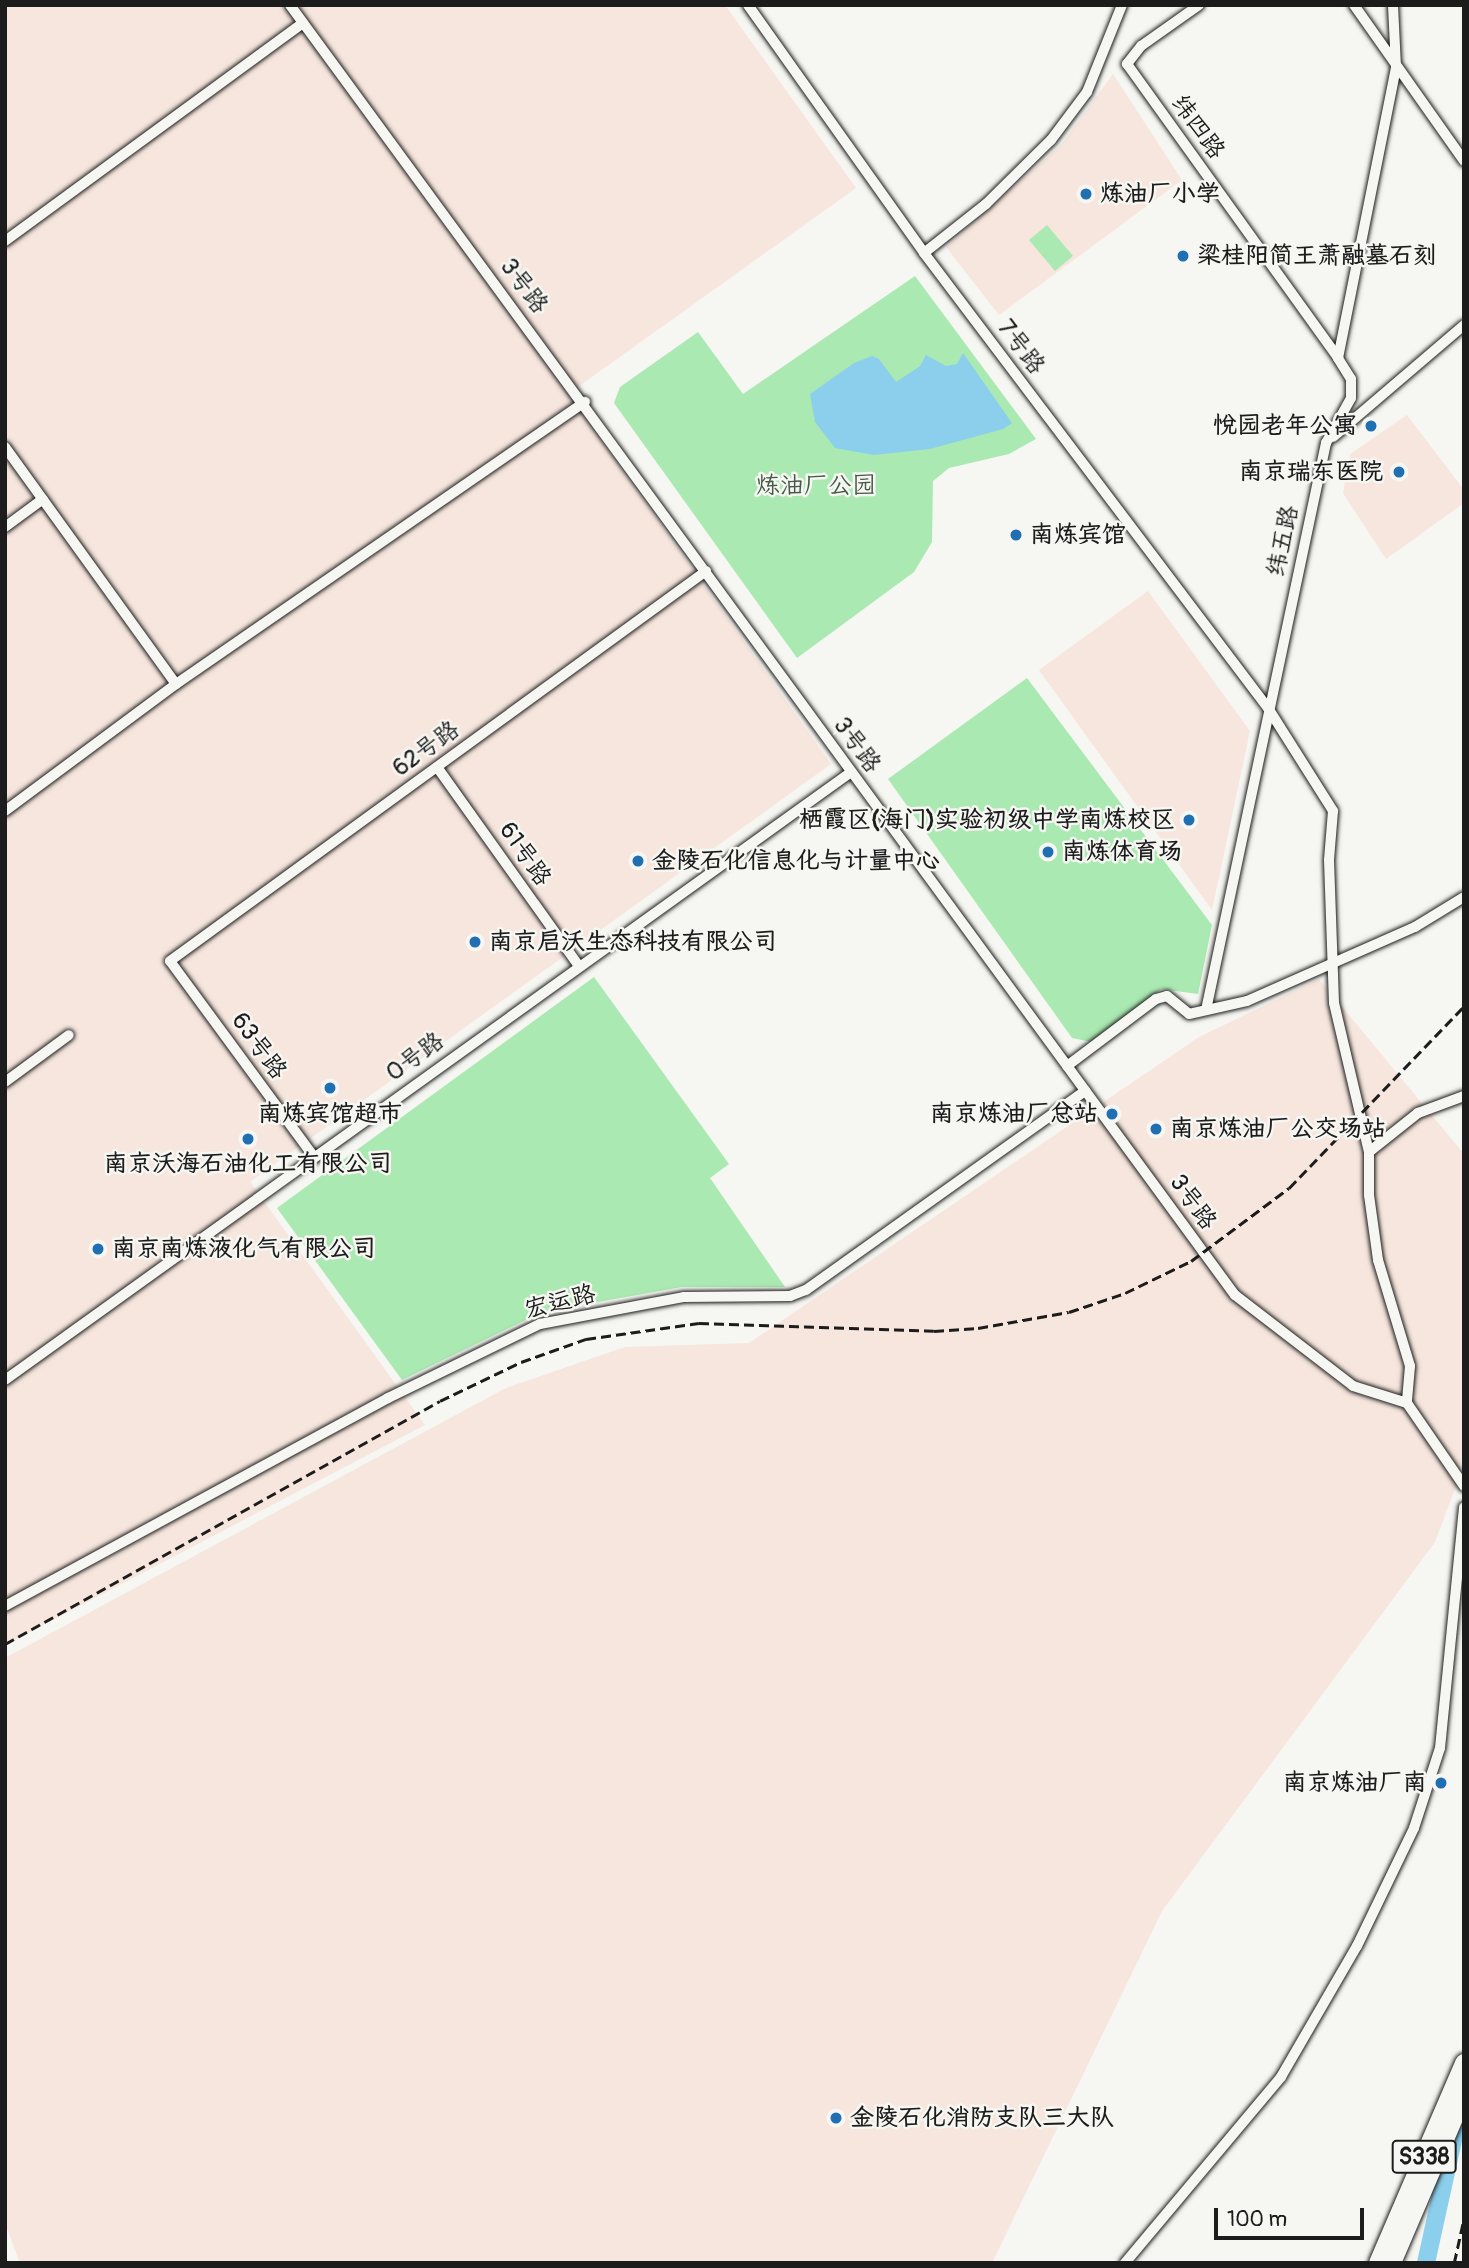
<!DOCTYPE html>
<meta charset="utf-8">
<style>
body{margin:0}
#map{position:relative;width:1469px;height:2268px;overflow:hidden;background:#f6f6f2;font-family:Pangolin,"LXGW WenKai TC",sans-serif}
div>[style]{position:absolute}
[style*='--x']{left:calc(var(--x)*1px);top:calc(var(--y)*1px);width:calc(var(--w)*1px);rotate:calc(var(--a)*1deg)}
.built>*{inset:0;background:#f6e6dd}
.green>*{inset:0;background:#aae9b1}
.water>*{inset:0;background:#8bcfec}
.river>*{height:18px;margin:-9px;padding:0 9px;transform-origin:9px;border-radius:9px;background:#8bcfec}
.roads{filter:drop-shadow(0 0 2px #1c1c1c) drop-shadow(0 0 2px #1c1c1c)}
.street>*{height:10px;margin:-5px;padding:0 5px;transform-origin:5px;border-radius:5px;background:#f6f6f2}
.primary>*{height:18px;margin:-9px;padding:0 9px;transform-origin:9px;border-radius:9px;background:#f6f6f2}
.rail>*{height:2.5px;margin-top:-1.25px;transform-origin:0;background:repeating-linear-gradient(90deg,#1c1c1c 0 10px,transparent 0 15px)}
.dots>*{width:19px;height:19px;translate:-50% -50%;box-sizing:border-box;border:4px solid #f6f6f2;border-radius:50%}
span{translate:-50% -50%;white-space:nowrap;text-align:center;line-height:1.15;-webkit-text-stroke:5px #f6f6f2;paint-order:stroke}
.shield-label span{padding:2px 5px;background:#f6f6f2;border:2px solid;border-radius:5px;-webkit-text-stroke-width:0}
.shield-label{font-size:23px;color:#1c1c1c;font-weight:700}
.street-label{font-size:24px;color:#1c1c1c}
.poi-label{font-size:24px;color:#1c1c1c;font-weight:700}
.left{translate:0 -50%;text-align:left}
.right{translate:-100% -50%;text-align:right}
.park-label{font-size:24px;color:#475a49}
.frame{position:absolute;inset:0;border:7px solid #1c1c1c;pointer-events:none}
.scale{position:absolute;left:1214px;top:2208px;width:150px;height:32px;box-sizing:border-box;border:4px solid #1c1c1c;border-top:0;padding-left:9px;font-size:21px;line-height:24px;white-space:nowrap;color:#1c1c1c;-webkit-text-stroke:5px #f6f6f2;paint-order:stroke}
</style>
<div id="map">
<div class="built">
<div style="clip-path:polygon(5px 5px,725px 5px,856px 188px,568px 394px,831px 764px,250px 1182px,425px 1425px,5px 1645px)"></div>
<div style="clip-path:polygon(1113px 74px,1182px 180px,999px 315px,946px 247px,1060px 146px)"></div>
<div style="clip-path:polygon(1407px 415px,1464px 490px,1464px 503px,1386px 559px,1343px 493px,1350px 454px)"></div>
<div style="clip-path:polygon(1148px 591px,1250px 731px,1212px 910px,1039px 670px)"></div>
<div style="clip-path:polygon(1319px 979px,1464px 1154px,1464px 1465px,1435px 1542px,1162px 1911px,992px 2263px,20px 2263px,5px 2223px,5px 1658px,506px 1388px,625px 1347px,749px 1343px,1199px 1037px)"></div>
</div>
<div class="green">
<div style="clip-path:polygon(1047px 225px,1073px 256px,1055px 271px,1029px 240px)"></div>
<div style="clip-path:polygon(915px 276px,1036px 439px,1009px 454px,949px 468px,933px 481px,932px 542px,914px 572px,797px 658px,614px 403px,620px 387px,698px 332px,743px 394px)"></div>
<div style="clip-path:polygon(1027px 678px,1212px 925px,1198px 994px,1161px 989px,1092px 1042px,1072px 1038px,888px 779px)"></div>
<div style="clip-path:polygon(594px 977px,729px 1164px,710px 1178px,785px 1287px,682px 1287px,542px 1312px,402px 1380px,277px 1208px)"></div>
</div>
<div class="water">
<div style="clip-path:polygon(963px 353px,1012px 423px,1003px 429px,930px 449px,874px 455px,835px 448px,815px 422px,810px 394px,854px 363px,872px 356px,879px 359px,896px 382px,920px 366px,926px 355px,946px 366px,957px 364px)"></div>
</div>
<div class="river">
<div style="--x:1426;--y:2263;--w:154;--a:-77.6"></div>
</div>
<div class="roads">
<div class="street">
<div style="--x:290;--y:5;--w:1599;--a:53.78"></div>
<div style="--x:1235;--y:1295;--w:149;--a:37.6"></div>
<div style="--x:1353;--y:1386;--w:57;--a:17.5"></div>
<div style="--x:1407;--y:1403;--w:101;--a:55.5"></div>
<div style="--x:748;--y:5;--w:304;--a:54.6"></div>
<div style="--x:924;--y:253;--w:570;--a:52.91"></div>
<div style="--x:1268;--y:708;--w:122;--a:57.7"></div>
<div style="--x:1333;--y:811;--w:49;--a:94.7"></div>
<div style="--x:1329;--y:860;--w:143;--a:88"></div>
<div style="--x:1334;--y:1003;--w:153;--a:76.8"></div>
<div style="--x:1369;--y:1152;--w:43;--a:90"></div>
<div style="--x:1369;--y:1195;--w:66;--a:82.1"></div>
<div style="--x:1378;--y:1260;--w:111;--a:73.2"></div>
<div style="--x:1410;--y:1366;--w:37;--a:95"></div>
<div style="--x:1199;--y:5;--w:71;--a:144.7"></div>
<div style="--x:1141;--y:46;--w:23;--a:128"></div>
<div style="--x:1127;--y:64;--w:362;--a:54.3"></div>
<div style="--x:1354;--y:5;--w:191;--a:54.8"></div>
<div style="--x:5;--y:241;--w:369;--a:-36.2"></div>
<div style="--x:924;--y:253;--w:79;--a:-38.3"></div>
<div style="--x:986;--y:204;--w:91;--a:-44.6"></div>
<div style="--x:1051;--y:140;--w:60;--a:-53.1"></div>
<div style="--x:1087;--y:92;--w:94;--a:-68.1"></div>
<div style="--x:1333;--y:437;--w:172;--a:-40.5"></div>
<div style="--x:5;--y:447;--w:292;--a:54.2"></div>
<div style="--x:5;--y:527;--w:47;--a:-36.4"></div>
<div style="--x:437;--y:767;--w:243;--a:54.5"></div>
<div style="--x:5;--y:811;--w:213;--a:-36.6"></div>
<div style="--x:176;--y:684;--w:497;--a:-34.6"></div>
<div style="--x:1206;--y:1010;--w:580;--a:-78.05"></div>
<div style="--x:1326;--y:443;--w:51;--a:-60.9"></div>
<div style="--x:1351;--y:398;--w:19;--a:-90"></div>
<div style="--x:1351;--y:379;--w:25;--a:-122"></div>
<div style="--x:1338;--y:358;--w:297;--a:-78.7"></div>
<div style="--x:1396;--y:67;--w:62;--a:-92.8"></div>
<div style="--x:1067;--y:1066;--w:111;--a:-37"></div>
<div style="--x:1156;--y:999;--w:11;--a:-15"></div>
<div style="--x:1167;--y:996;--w:28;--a:39"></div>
<div style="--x:1189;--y:1014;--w:59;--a:-12.6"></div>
<div style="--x:1247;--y:1001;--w:184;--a:-23.8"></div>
<div style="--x:1415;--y:927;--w:57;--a:-31.5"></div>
<div style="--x:5;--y:1082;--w:79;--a:-36.3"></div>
<div style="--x:1369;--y:1152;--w:63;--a:-38.5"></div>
<div style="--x:1418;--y:1113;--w:49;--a:-20.3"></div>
<div style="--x:314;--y:1157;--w:243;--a:-126.3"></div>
<div style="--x:170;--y:961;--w:663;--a:-36.04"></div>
<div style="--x:5;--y:1380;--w:1042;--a:-35.7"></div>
<div style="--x:5;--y:1606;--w:436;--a:-28.5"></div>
<div style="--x:388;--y:1398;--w:169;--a:-26"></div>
<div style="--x:540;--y:1324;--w:147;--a:-10.6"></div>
<div style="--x:684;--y:1297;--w:106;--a:-0.5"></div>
<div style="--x:790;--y:1296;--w:17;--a:-21"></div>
<div style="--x:806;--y:1290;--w:343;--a:-35.5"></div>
<div style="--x:1125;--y:2263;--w:243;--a:-50"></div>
<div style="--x:1281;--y:2077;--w:151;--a:-59.9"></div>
<div style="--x:1357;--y:1946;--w:131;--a:-64.2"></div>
<div style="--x:1414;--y:1828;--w:84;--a:-72"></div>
<div style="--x:1440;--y:1748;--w:242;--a:-84.3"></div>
</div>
<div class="primary">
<div style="--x:1378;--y:2263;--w:218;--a:-66.7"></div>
<div style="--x:1392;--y:2263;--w:183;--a:-66.8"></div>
</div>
</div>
<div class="rail">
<div style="--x:5;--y:1644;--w:498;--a:-29.2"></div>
<div style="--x:440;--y:1401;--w:90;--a:-25.7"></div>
<div style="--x:521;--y:1362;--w:69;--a:-19.5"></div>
<div style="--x:586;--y:1339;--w:114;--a:-8.1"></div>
<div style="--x:699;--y:1323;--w:235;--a:1.9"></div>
<div style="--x:934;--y:1331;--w:44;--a:-3.9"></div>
<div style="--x:978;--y:1328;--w:92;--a:-10"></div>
<div style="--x:1069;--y:1312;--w:59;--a:-18.7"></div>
<div style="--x:1125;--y:1293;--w:73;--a:-25.9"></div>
<div style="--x:1191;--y:1261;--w:122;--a:-36.7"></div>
<div style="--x:1289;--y:1188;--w:252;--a:-46.1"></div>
<div style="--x:1454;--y:2263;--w:46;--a:-77.5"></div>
</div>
<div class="dots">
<div style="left:1086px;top:194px;background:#1f6fb2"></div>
<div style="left:1183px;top:256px;background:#1f6fb2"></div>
<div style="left:1371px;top:426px;background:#1f6fb2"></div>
<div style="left:1399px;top:472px;background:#1f6fb2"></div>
<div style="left:1016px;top:535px;background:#1f6fb2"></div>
<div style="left:1189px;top:820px;background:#1f6fb2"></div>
<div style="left:1048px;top:852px;background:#1f6fb2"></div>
<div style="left:638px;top:861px;background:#1f6fb2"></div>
<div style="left:475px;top:942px;background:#1f6fb2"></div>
<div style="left:330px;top:1088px;background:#1f6fb2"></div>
<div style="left:1112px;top:1114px;background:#1f6fb2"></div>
<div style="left:1156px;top:1129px;background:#1f6fb2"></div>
<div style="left:248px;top:1139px;background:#1f6fb2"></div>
<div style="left:98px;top:1249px;background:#1f6fb2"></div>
<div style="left:1441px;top:1783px;background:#1f6fb2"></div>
<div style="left:836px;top:2118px;background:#1f6fb2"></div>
</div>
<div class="shield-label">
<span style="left:1424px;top:2157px">S338</span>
</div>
<div class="street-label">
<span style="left:1198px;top:127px;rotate:54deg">纬四路</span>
<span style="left:524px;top:286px;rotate:53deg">3号路</span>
<span style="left:1021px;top:347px;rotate:53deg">7号路</span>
<span style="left:1283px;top:541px;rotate:-78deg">纬五路</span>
<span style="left:857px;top:745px;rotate:54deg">3号路</span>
<span style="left:426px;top:749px;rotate:-36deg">62号路</span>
<span style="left:525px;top:854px;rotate:55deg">61号路</span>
<span style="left:259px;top:1046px;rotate:54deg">63号路</span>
<span style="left:415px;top:1057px;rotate:-36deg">0号路</span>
<span style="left:1193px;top:1202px;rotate:54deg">3号路</span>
<span style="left:560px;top:1302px;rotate:-14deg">宏运路</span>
</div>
<div class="poi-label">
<span class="left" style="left:1100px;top:194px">炼油厂小学</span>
<span class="left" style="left:1197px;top:256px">梁桂阳简王萧融墓石刻</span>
<span class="right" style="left:1357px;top:426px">悦园老年公寓</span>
<span class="right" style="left:1383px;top:472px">南京瑞东医院</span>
<span class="left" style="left:1030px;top:535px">南炼宾馆</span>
<span class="right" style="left:1175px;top:820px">栖霞区(海门)实验初级中学南炼校区</span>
<span class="left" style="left:1062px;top:852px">南炼体育场</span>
<span class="left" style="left:652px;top:861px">金陵石化信息化与计量中心</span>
<span class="left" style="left:489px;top:942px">南京启沃生态科技有限公司</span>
<span style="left:330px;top:1114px">南炼宾馆超市</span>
<span class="right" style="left:1098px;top:1114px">南京炼油厂总站</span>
<span class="left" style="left:1170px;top:1129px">南京炼油厂公交场站</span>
<span style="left:248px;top:1164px">南京沃海石油化工有限公司</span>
<span class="left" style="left:112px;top:1249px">南京南炼液化气有限公司</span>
<span class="right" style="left:1427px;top:1783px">南京炼油厂南</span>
<span class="left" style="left:850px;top:2118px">金陵石化消防支队三大队</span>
</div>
<div class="park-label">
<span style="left:816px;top:486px">炼油厂公园</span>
</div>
<div class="frame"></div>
<div class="scale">100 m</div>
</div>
